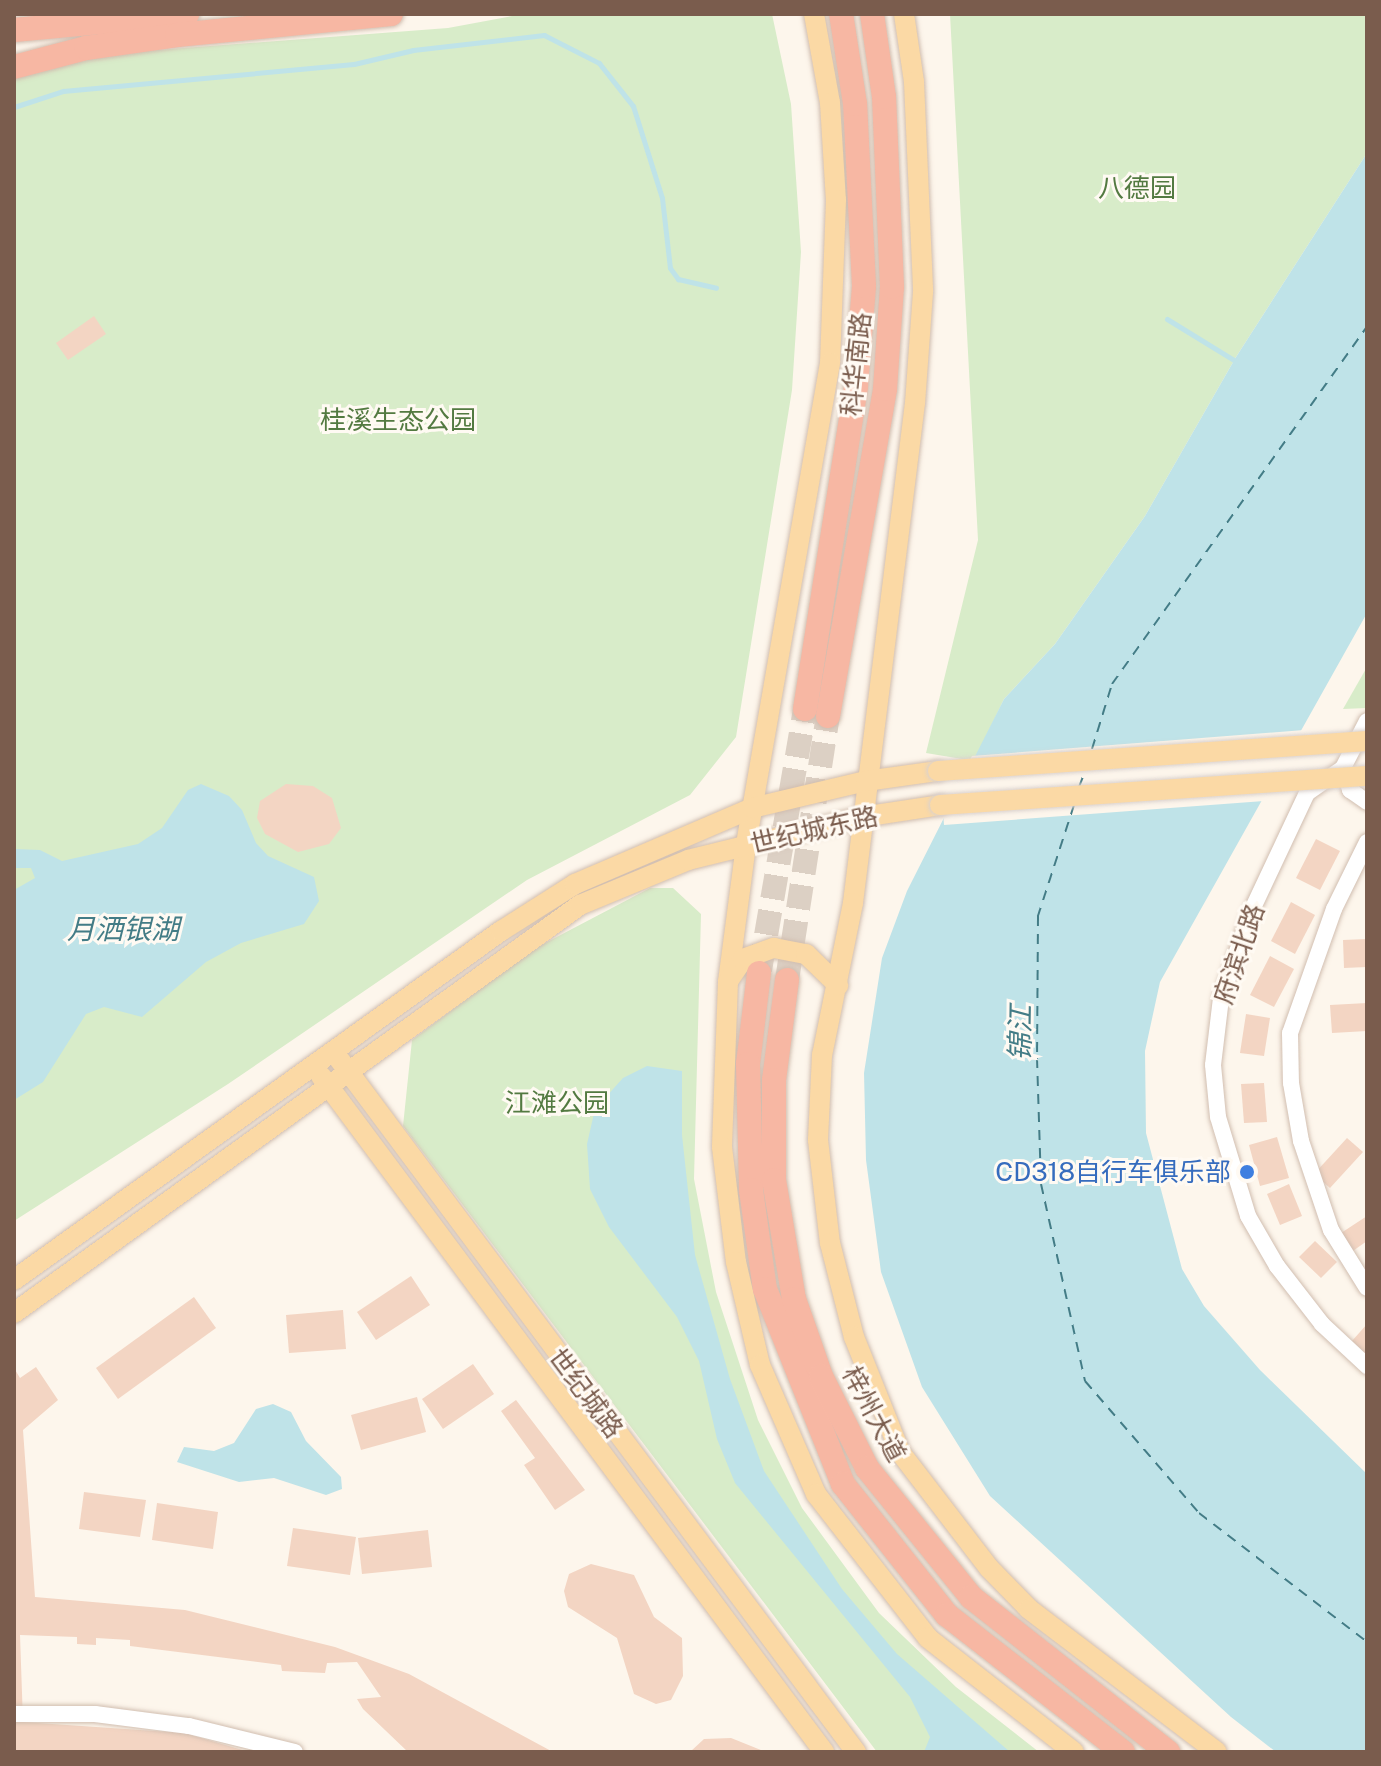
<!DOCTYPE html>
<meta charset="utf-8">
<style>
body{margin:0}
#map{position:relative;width:1381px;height:1766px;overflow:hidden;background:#fdf6ec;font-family:"Public Sans","Noto Sans SC",sans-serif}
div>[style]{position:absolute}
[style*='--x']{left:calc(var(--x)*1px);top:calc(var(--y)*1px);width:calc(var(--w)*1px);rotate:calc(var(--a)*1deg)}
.green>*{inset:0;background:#d8ecc9}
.water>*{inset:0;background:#bfe3e8}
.pier>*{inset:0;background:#fdf6ec}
.stream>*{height:5px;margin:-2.5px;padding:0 2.5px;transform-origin:2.5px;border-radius:2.5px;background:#bfe3e8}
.ferry>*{height:2px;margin-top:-1px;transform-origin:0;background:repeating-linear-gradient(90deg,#437c86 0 10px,transparent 0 18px)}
.building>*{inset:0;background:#f3d5c3}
.highway-tunnel>*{height:24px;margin-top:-12px;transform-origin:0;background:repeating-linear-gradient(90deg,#dcd0c4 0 24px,transparent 0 36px)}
.roads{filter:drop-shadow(0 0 2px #d1beb0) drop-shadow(0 0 2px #d1beb0)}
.minor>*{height:16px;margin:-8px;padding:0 8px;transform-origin:8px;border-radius:8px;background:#fff}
.major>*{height:20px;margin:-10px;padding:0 10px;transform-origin:10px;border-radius:10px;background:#fbd9a5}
.highway>*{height:24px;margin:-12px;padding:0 12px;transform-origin:12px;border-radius:12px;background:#f7b7a3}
.bridges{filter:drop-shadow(0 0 2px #dad1cd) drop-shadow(0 0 2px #dad1cd)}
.major-bridge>*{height:20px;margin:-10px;padding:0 10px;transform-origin:10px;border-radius:10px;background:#fbd9a5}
.dots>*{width:22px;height:22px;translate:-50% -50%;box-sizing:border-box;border:4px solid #fffaf3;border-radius:50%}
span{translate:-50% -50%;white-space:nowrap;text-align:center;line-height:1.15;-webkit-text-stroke:6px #fffaf3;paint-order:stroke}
.park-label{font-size:26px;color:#537a41}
.street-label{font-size:26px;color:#7a5c4d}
.shop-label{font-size:26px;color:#366cbe}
.right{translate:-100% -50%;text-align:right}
.water-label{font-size:28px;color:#437c86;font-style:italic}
.frame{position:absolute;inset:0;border:16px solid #7a5c4d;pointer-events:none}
</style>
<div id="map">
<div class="green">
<div style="clip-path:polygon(523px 14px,772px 14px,791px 104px,801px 252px,792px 390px,736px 737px,690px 795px,527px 880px,228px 1084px,14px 1221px,14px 61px,448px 28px)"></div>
<div style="clip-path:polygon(950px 14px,1367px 14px,1367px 153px,1236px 357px,1145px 516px,1055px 644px,1004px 699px,974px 761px,926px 753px,978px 540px)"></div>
<div style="clip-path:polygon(1367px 667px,1367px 708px,1343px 709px)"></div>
<div style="clip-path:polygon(650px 888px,673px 888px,701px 914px,694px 1179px,716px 1292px,758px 1420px,802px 1508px,879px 1613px,956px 1687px,1039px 1752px,877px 1752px,403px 1126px,412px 1040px,532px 950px)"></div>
</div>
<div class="water">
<div style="clip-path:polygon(1367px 153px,1367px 613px,1160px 982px,1145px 1051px,1146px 1133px,1182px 1269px,1204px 1306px,1260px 1370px,1367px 1474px,1367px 1752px,1276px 1752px,1231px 1717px,990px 1496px,922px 1387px,881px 1272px,866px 1160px,864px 1073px,882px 958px,907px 891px,1004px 699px,1055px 644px,1145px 516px,1236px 357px)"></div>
<div style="clip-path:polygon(201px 784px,229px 796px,242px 810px,256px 843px,268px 856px,314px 877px,319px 901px,304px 924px,241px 943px,206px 962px,142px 1017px,104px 1007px,86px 1014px,43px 1082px,14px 1100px,14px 890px,35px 878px,31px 868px,14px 868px,14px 849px,40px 850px,62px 861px,138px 844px,162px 828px,188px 790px)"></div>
<div style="clip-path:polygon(647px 1066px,682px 1071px,682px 1135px,695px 1255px,730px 1379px,764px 1471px,842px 1589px,897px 1654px,1010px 1752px,924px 1752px,930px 1737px,910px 1697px,735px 1483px,717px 1439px,699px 1361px,677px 1317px,609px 1227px,590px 1189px,587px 1144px,595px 1109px,623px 1078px)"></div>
<div style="clip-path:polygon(273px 1404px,291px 1412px,306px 1441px,341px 1477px,342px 1489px,326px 1495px,274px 1478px,239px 1482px,177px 1462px,184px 1447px,214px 1451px,234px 1443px,256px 1409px)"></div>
</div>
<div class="pier">
<div style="clip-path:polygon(1304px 730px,1264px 801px,944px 825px,943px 811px,972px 756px)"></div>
</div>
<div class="stream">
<div style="--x:14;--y:107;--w:52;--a:-18.1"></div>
<div style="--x:63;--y:91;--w:292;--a:-5.3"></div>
<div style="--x:354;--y:64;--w:61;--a:-13.3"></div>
<div style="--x:413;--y:50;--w:132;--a:-6.5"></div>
<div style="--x:544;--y:35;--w:62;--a:27"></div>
<div style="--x:599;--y:63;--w:55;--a:51.7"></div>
<div style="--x:633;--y:106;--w:96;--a:72.5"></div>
<div style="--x:662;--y:198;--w:70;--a:83.5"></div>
<div style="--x:670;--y:268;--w:14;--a:54"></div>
<div style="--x:678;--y:279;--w:39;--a:13"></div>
<div style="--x:1167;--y:319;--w:82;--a:31.6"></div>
</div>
<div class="ferry">
<div style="--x:1092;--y:749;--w:68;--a:-72.9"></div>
<div style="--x:1112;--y:684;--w:439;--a:-54.5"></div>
<div style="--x:1079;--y:787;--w:17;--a:-69"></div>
<div style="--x:1074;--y:805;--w:117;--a:108"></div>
<div style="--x:1038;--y:916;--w:142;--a:90.4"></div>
<div style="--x:1037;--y:1058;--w:126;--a:88.2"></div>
<div style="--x:1041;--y:1184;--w:202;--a:77.4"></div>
<div style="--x:1085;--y:1381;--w:174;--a:49.2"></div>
<div style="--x:1199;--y:1513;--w:212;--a:37.5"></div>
</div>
<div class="building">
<div style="clip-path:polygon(94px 316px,106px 334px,68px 360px,56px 343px)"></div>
<div style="clip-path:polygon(286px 784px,313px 786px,332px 798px,341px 828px,329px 844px,298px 852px,265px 834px,257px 818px,260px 801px)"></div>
<div style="clip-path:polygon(1316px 839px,1340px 851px,1320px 890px,1296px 878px)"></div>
<div style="clip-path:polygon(1291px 902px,1315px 915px,1295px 954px,1271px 941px)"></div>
<div style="clip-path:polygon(1367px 939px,1367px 967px,1344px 968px,1343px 940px)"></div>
<div style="clip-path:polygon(1270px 956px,1294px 969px,1274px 1007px,1250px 995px)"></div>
<div style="clip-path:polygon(1367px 1003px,1367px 1031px,1332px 1033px,1330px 1005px)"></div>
<div style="clip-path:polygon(1246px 1014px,1270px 1018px,1264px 1056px,1240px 1053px)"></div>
<div style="clip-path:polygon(1264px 1083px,1267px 1122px,1244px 1123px,1241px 1084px)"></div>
<div style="clip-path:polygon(1277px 1137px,1289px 1178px,1260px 1186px,1249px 1145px)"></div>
<div style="clip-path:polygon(1347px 1138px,1363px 1152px,1330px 1188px,1314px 1174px)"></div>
<div style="clip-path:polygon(1289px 1184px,1302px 1216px,1280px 1225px,1267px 1194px)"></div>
<div style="clip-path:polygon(1367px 1216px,1367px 1241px,1350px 1253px,1338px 1235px)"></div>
<div style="clip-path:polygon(1315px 1241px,1337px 1262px,1321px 1278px,1299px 1257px)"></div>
<div style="clip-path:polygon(411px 1276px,430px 1305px,376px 1340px,357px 1312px)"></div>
<div style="clip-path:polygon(194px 1297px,216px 1328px,118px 1399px,96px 1368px)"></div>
<div style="clip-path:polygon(343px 1310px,346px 1349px,289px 1353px,286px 1315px)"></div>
<div style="clip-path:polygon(1367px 1324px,1367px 1355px,1352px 1341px)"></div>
<div style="clip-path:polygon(473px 1364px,494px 1394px,443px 1429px,422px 1399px)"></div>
<div style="clip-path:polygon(36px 1367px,58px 1400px,23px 1430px,35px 1597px,185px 1610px,335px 1647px,409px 1674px,553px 1752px,408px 1752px,363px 1709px,357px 1699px,381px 1697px,357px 1662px,327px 1663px,325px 1673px,282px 1671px,281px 1665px,130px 1646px,130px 1640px,96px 1638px,96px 1645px,77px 1644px,77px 1637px,20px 1635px,23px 1722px,184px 1733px,246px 1751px,14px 1752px,14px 1368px,20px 1378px)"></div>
<div style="clip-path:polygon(417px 1397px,426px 1432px,361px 1450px,351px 1415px)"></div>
<div style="clip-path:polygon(516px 1400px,585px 1490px,555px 1510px,524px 1465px,535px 1458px,501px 1411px)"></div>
<div style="clip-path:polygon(84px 1492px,146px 1500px,140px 1537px,79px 1529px)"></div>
<div style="clip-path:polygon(157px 1503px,218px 1512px,213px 1549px,152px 1540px)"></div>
<div style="clip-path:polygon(293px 1528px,356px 1537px,350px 1575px,287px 1566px)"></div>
<div style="clip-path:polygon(428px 1530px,432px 1567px,362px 1574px,358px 1538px)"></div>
<div style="clip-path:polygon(591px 1564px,634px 1575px,654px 1617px,682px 1638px,683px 1676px,671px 1700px,656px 1704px,634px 1694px,617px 1638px,568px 1607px,564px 1591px,569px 1574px)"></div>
<div style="clip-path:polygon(731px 1738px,766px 1752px,690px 1752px,704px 1739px)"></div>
</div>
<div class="highway-tunnel">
<div style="--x:760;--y:970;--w:265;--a:-80.2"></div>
<div style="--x:787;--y:980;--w:267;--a:-81.2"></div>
</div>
<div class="roads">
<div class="minor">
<div style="--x:1367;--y:721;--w:53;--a:117.1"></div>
<div style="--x:1343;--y:768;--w:44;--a:145.2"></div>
<div style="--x:1307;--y:793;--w:134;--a:115.2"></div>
<div style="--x:1250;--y:914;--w:89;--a:109"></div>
<div style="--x:1221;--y:998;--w:67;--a:96.8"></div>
<div style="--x:1213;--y:1065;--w:52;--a:84.5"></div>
<div style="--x:1218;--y:1117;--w:103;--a:73.1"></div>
<div style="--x:1248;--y:1216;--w:58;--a:59.9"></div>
<div style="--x:1277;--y:1266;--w:73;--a:52.2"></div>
<div style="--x:1322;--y:1324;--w:62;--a:43"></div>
<div style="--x:1344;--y:769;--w:22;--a:74"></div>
<div style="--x:1350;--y:790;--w:21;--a:35"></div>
<div style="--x:1367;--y:842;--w:75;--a:116.2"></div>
<div style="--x:1334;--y:909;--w:132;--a:109.5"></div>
<div style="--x:1290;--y:1033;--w:50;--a:88.9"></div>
<div style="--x:1291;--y:1083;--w:59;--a:80.2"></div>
<div style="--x:1301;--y:1141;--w:94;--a:71.4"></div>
<div style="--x:1331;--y:1230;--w:68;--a:58.2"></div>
<div style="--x:14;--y:1714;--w:81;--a:0"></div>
<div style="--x:95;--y:1714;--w:95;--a:7.3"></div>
<div style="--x:189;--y:1726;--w:109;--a:13.8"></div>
</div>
<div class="major">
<div style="--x:814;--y:14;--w:90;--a:79.8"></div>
<div style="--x:830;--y:103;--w:97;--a:86.5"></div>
<div style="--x:836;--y:200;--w:163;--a:92.1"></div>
<div style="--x:830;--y:363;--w:489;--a:99.9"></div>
<div style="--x:746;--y:845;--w:138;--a:97.5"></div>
<div style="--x:728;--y:982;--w:165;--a:92.1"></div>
<div style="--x:722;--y:1147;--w:116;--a:83.1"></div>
<div style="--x:736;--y:1262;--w:106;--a:76.9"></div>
<div style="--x:760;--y:1365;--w:141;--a:66.5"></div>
<div style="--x:816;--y:1494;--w:182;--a:52.1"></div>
<div style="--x:928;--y:1638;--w:185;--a:38"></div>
<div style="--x:904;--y:14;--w:69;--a:81.6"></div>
<div style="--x:914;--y:82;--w:210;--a:87.5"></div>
<div style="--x:923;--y:292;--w:111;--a:94.1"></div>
<div style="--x:915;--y:403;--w:504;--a:97.07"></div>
<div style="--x:853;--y:903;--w:155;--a:101.5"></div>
<div style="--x:822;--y:1055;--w:85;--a:92.7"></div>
<div style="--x:818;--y:1140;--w:104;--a:83.4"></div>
<div style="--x:830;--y:1243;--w:97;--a:75.7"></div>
<div style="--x:854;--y:1337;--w:124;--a:68.2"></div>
<div style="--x:900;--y:1452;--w:146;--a:52.5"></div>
<div style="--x:989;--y:1568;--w:57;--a:45.7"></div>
<div style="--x:1029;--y:1609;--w:236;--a:37.3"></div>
<div style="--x:729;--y:980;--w:25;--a:-56"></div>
<div style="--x:743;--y:959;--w:33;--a:-20"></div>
<div style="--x:774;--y:948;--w:33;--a:11"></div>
<div style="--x:806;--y:954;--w:45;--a:44.1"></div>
<div style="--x:339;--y:1059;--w:865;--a:53.28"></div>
<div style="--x:321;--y:1076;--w:843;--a:53.35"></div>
<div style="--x:14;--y:1280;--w:599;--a:-35.63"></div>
<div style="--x:501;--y:931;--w:88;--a:-32.4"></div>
<div style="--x:575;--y:884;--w:193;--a:-23.2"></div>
<div style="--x:752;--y:808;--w:117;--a:-13.3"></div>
<div style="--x:866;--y:781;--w:73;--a:-7.9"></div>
<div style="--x:14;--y:1313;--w:698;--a:-35.79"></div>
<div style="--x:580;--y:905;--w:117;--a:-22.6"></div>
<div style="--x:688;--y:860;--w:179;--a:-13.9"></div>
<div style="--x:862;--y:817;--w:79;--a:-8.7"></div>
</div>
<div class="highway">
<div style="--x:14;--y:30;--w:174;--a:-5.3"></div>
<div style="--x:14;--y:67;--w:74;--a:-14.8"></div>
<div style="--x:86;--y:48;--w:92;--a:-8.1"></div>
<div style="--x:177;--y:35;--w:215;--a:-5.6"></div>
<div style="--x:805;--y:709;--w:327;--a:-81"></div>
<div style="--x:856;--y:386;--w:100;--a:-85.4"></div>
<div style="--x:864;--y:286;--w:182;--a:-92.8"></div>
<div style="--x:855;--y:104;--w:91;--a:-98.8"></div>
<div style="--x:828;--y:716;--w:332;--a:-80.1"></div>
<div style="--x:885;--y:389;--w:102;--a:-86.1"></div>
<div style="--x:892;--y:287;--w:190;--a:-92.4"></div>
<div style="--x:884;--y:97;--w:84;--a:-98.2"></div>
<div style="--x:759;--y:973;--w:92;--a:96.9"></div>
<div style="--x:748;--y:1064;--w:126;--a:88.6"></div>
<div style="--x:751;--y:1190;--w:100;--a:82"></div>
<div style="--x:765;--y:1289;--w:210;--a:68.2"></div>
<div style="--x:843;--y:1484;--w:167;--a:51.6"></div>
<div style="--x:947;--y:1615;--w:223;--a:37.9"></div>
<div style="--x:787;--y:980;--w:101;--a:97.4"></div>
<div style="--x:774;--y:1080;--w:100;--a:90"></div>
<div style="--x:774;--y:1180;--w:121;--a:80.5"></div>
<div style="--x:794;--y:1299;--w:82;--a:70.7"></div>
<div style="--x:821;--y:1376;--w:103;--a:63.4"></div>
<div style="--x:867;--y:1468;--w:166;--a:51.1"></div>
<div style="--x:971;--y:1597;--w:251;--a:38.2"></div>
</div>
</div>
<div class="bridges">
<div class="major-bridge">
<div style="--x:938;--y:771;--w:430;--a:-4"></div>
<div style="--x:940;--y:805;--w:428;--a:-3.9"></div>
</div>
</div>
<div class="dots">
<div style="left:1247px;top:1172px;background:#3f7fe0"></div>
</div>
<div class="park-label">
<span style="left:1137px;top:188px">八德园</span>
<span style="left:398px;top:420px">桂溪生态公园</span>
<span style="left:557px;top:1103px">江滩公园</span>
</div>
<div class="street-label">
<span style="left:856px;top:364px;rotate:-84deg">科华南路</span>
<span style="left:814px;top:830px;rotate:-13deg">世纪城东路</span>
<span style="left:1239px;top:954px;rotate:-71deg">府滨北路</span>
<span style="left:586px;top:1393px;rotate:53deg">世纪城路</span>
<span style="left:874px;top:1414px;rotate:62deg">梓州大道</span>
</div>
<div class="shop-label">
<span class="right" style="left:1231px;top:1172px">CD318自行车俱乐部</span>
</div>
<div class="water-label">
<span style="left:123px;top:929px">月洒银湖</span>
<span style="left:1020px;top:1033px;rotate:-89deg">锦江</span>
</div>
<div class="frame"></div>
</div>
